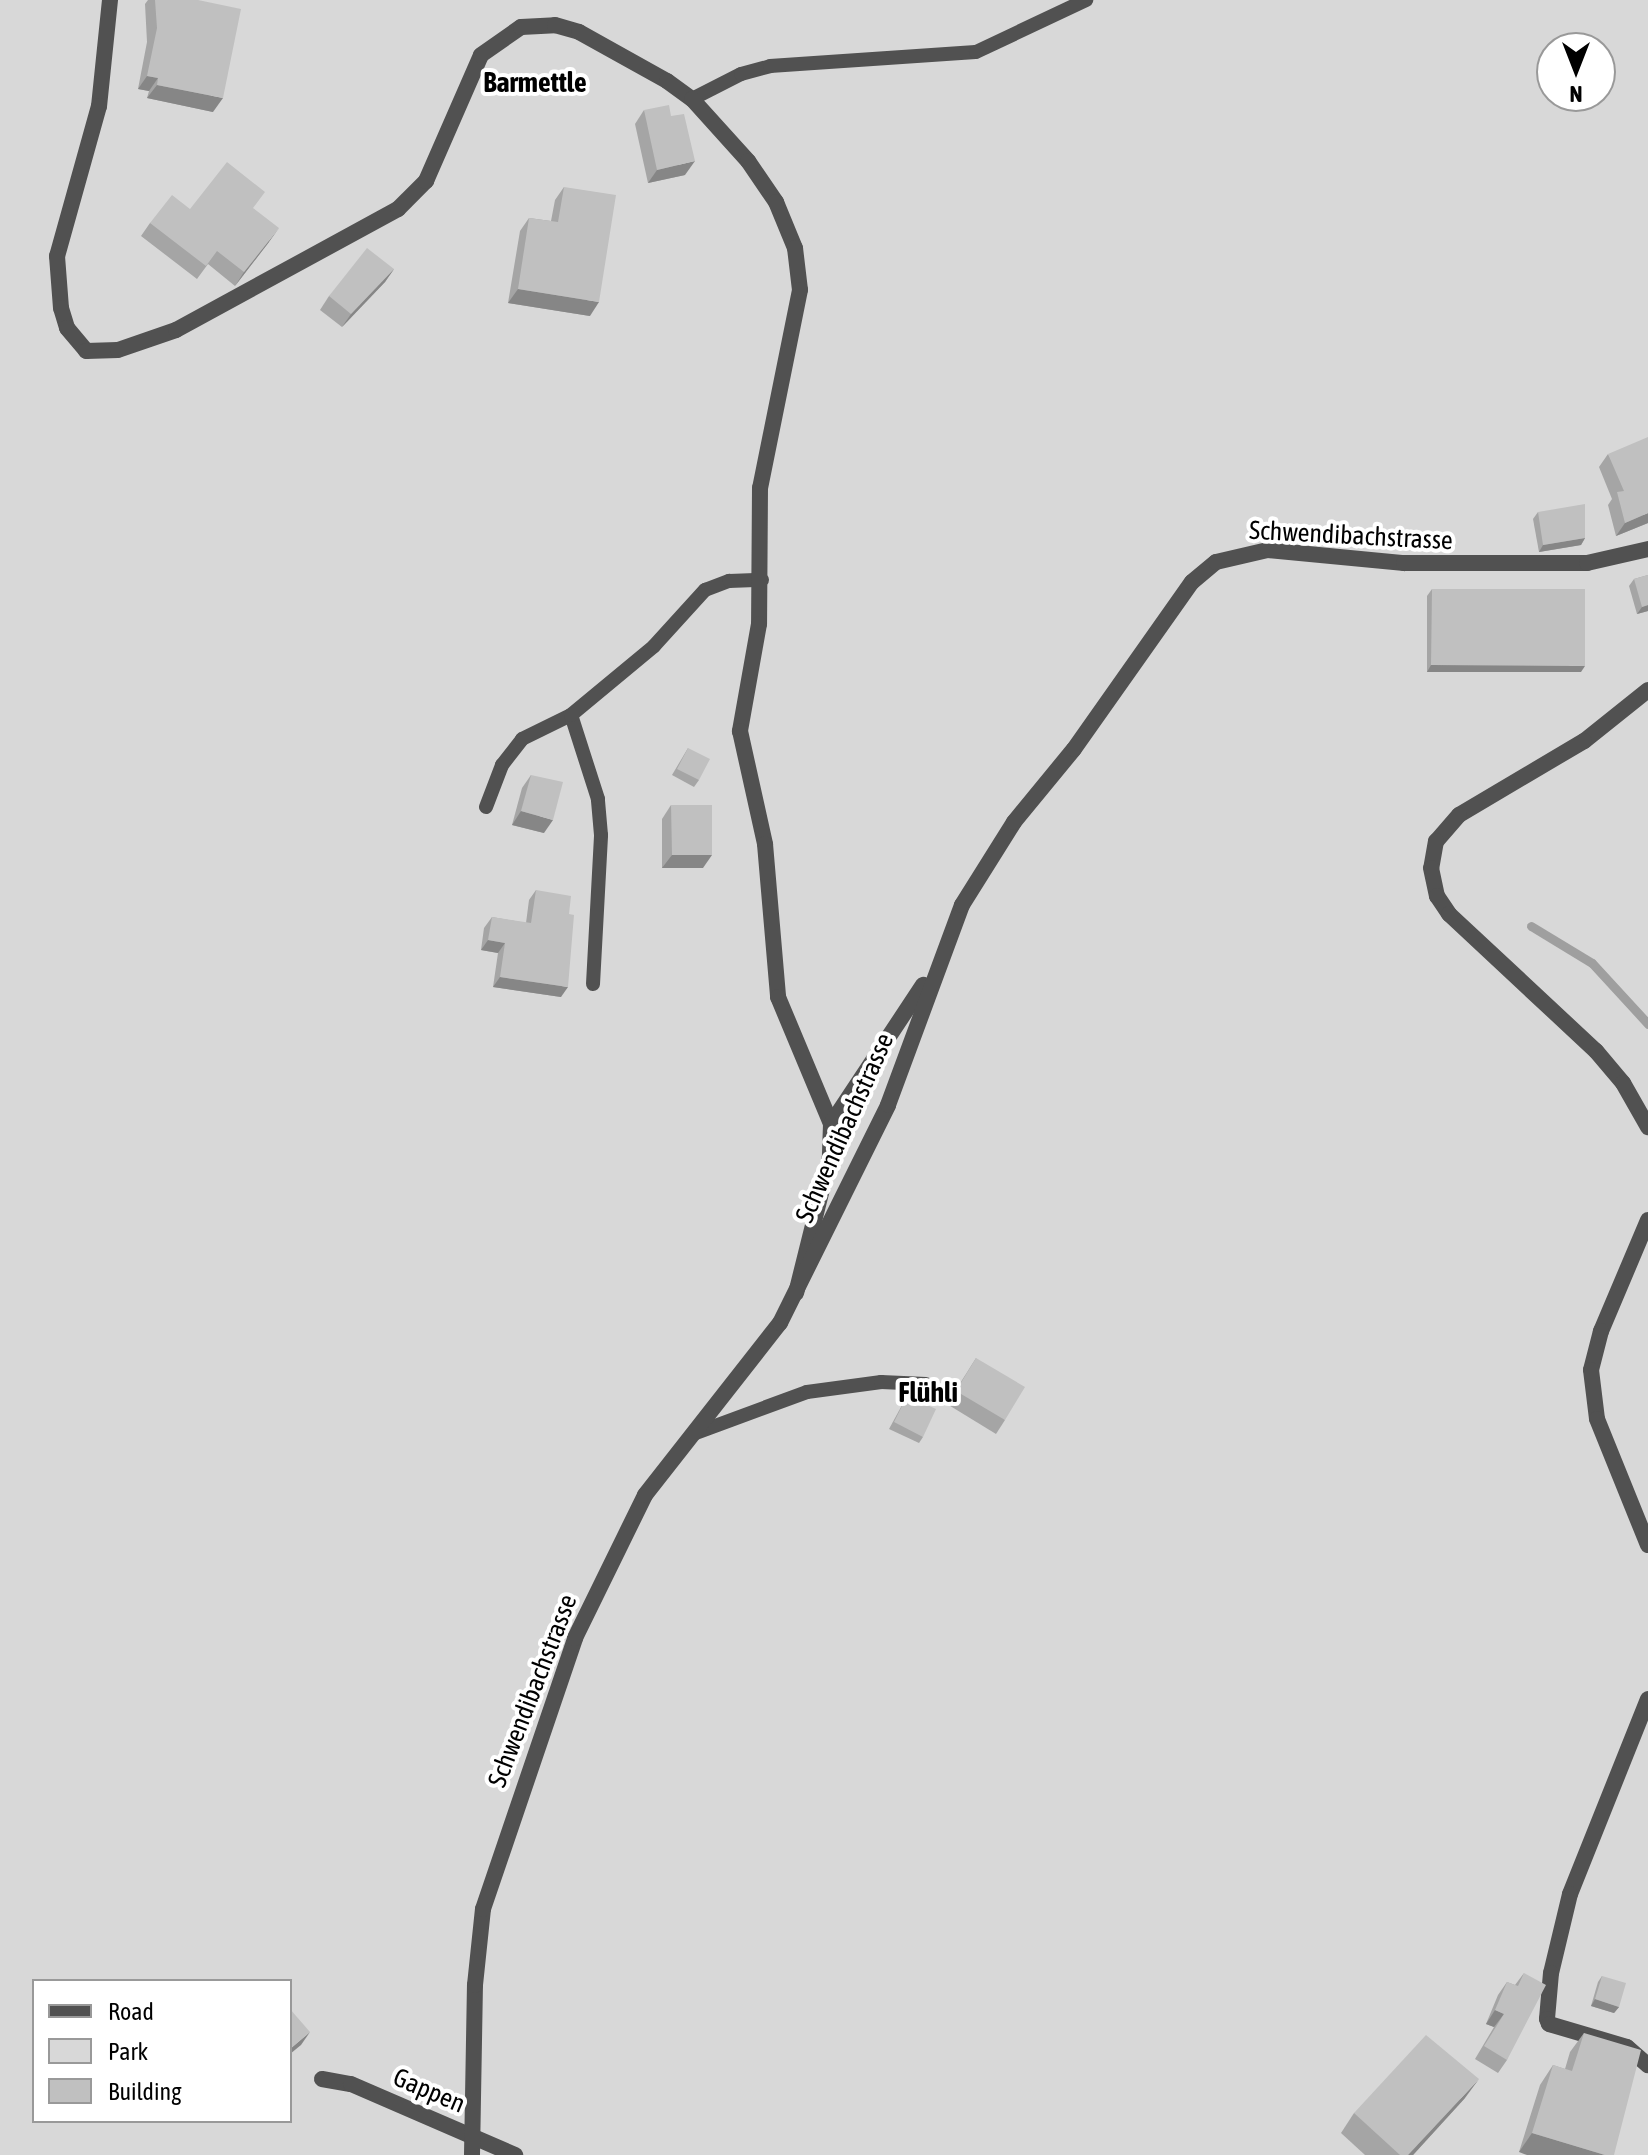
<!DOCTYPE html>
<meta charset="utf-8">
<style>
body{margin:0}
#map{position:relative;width:1648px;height:2155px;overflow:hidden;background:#fff;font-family:"Asap Condensed",sans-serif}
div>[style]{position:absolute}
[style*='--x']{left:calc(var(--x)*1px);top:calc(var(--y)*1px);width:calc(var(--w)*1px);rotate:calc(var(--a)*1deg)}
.green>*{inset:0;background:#d8d8d8}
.stream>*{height:9px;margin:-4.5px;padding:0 4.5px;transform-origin:4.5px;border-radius:4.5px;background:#9f9f9f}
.lane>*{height:14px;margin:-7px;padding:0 7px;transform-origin:7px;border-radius:7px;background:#515151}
.street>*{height:16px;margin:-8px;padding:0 8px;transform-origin:8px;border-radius:8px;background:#515151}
.wall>*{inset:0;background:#a5a5a5}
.shaded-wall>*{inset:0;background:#868686}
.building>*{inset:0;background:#c0c0c0}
span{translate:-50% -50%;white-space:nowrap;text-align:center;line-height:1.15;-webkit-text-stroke:8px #fff;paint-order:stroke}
.street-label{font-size:26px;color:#000}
.neighbourhood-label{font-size:28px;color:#000;font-weight:700}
.legend{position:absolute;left:32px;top:1979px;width:260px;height:144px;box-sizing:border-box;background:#fff;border:2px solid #999;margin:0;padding:10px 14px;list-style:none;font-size:24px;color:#000}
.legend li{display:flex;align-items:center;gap:16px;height:40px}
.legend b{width:40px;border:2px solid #999}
.north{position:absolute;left:1536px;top:32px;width:80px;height:80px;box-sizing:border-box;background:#fff;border:2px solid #999;border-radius:50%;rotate:180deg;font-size:22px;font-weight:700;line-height:32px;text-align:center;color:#000}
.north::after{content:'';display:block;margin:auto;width:28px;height:36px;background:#000;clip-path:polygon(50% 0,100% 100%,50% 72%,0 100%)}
</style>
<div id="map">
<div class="green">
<div style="clip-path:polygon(evenodd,0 0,1648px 0,1648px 2155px,0 2155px,0 0,1552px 48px,1600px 48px,1600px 96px,1552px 96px,1552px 48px,0 0,34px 1981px,290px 1981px,290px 2121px,34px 2121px,34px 1981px)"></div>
</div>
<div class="stream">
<div style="--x:1531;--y:926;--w:71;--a:31.2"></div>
<div style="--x:1592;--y:963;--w:83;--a:47.4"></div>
</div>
<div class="lane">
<div style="--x:692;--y:99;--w:55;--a:-27"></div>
<div style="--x:741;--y:74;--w:30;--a:-15"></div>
<div style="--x:770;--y:66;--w:206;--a:-3.9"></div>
<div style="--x:976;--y:52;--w:122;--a:-25.3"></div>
<div style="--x:486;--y:807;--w:45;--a:-69.1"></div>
<div style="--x:502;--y:765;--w:33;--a:-52"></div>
<div style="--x:522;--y:739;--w:55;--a:-26.1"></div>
<div style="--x:593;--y:984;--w:149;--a:-86.9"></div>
<div style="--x:601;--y:835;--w:36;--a:-95"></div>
<div style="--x:598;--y:799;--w:88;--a:-107.8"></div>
<div style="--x:571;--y:715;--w:108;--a:-39.7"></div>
<div style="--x:654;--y:646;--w:76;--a:-47.7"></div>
<div style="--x:705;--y:590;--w:26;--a:-21"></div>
<div style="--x:729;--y:581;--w:33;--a:-2"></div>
<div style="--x:696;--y:1433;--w:118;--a:-20.3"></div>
<div style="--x:807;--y:1392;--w:75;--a:-7.7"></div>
<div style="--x:881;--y:1382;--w:45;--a:2.5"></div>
</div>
<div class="street">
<div style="--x:110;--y:0;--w:107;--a:95.9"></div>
<div style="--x:99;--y:106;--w:156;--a:105.6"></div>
<div style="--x:57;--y:256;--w:52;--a:85.6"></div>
<div style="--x:61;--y:308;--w:21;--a:73"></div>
<div style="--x:67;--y:328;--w:30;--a:50"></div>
<div style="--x:86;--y:351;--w:32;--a:-2"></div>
<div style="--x:118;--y:350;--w:61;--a:-19"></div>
<div style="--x:176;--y:330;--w:253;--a:-28.6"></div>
<div style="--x:398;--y:209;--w:40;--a:-45"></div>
<div style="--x:426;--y:181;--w:137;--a:-66.4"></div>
<div style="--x:481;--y:55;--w:49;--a:-35"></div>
<div style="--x:521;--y:27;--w:34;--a:-3"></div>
<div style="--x:555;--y:25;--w:25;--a:16"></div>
<div style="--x:579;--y:32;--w:101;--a:29.1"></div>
<div style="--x:667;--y:81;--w:31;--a:36"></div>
<div style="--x:692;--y:99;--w:84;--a:47.9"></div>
<div style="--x:748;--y:161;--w:50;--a:55.7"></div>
<div style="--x:776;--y:202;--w:50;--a:67.6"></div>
<div style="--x:795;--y:248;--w:42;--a:83.2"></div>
<div style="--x:800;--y:290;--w:202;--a:101.4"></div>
<div style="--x:760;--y:488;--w:136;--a:90.4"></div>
<div style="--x:759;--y:624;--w:109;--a:100.1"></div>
<div style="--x:740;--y:731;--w:116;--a:77.5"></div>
<div style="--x:765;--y:844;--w:154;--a:85.1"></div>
<div style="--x:778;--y:997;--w:138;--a:67.3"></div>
<div style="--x:831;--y:1124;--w:33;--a:92"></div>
<div style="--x:830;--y:1157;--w:140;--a:104"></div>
<div style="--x:1648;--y:690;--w:82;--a:141.4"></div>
<div style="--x:1584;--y:741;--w:145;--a:149.4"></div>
<div style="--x:1459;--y:815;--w:35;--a:131"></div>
<div style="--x:1436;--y:841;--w:27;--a:100"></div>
<div style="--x:1431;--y:868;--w:29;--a:78"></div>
<div style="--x:1437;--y:896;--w:22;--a:56"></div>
<div style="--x:1449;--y:914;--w:201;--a:43"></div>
<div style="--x:1596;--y:1051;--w:42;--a:49.8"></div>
<div style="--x:1623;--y:1083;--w:51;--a:60.4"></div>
<div style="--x:831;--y:1124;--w:167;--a:-56.5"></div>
<div style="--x:1648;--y:1220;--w:121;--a:112.9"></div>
<div style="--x:1601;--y:1331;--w:40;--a:104.4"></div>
<div style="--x:1591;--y:1370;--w:49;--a:83"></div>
<div style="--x:1597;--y:1419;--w:136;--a:68"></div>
<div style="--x:1648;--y:1699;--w:210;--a:111.8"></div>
<div style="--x:1570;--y:1894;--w:81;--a:103.5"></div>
<div style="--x:1551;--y:1973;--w:46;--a:95"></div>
<div style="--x:1547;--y:2019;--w:5;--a:68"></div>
<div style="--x:1549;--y:2024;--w:81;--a:16.4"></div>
<div style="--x:1627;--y:2047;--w:28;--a:41"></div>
<div style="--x:322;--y:2079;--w:29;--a:10"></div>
<div style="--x:351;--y:2084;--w:179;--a:23.4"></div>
<div style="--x:472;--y:2155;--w:170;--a:-89"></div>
<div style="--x:475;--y:1985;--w:76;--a:-84"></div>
<div style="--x:483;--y:1909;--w:286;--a:-71.2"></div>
<div style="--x:575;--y:1638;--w:159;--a:-63.9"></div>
<div style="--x:645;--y:1495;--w:219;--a:-51.9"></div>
<div style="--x:780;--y:1323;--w:243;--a:-63.6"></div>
<div style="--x:888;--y:1105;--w:213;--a:-69.7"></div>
<div style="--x:962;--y:905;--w:98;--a:-57.9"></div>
<div style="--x:1014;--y:822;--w:94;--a:-50.6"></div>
<div style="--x:1074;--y:749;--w:204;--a:-54.8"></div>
<div style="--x:1192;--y:582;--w:31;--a:-40"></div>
<div style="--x:1216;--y:562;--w:53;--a:-13"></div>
<div style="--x:1268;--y:550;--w:137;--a:5.5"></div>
<div style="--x:1404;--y:563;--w:183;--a:0"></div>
<div style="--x:1587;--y:563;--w:63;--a:-12.9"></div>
</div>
<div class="wall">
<div style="clip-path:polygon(148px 0,198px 0,213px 112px,147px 98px,149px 91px,138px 89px,147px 42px,145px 4px)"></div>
<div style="clip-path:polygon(644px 110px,685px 175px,648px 183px,635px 124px)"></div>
<div style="clip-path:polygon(564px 187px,590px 316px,508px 303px,520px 231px,529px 218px,551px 221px,555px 200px)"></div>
<div style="clip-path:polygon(190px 209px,254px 209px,269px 242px,235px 286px,208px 264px,197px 279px,141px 236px,150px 223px)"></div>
<div style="clip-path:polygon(394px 269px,385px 282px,342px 327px,320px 310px,329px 296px)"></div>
<div style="clip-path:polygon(1608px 454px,1648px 523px,1616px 536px,1608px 505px,1612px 499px,1599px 467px)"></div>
<div style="clip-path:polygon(1538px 512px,1585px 538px,1581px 545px,1539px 552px,1533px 519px)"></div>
<div style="clip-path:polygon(1648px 575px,1648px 611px,1637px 614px,1629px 586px,1634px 579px)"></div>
<div style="clip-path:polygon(1432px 589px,1581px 672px,1427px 672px,1427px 596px)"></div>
<div style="clip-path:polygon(688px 748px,699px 780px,694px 787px,672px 775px)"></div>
<div style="clip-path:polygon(531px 775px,544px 833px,512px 825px,522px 788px)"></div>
<div style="clip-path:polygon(671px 805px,703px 868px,662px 868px,662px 819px)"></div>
<div style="clip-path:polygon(536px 890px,569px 914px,561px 997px,493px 987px,498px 953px,481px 950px,484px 928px,492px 917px,526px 923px,529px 900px)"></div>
<div style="clip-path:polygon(976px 1358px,1005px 1420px,996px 1434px,947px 1404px)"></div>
<div style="clip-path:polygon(907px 1396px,923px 1437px,919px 1443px,889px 1429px)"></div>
<div style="clip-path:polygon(1524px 1973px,1507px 2060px,1498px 2073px,1475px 2059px,1494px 2027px,1486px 2024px,1498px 1995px,1507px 1982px,1515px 1985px)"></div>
<div style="clip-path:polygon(1602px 1976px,1619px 2007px,1614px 2013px,1591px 2006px,1598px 1982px)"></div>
<div style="clip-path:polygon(1584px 2033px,1614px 2155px,1519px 2152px,1540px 2085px,1553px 2065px,1565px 2069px,1570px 2052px)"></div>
<div style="clip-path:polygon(1465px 2098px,1413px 2155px,1365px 2155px,1341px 2133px,1354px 2113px)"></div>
</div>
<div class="shaded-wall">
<div style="clip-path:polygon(147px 76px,158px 78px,149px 91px,138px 89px)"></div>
<div style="clip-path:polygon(157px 85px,223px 98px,213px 112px,147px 98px)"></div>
<div style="clip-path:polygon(695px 161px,685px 175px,648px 183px,657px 170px)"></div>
<div style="clip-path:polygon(279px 228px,269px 242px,235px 286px,244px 272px)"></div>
<div style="clip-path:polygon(394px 269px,385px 282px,342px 327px,351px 314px)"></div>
<div style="clip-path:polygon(518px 289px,599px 302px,590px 316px,508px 303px)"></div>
<div style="clip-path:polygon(1648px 513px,1648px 523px,1616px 536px,1625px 523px)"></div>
<div style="clip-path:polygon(1585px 538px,1581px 545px,1539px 552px,1543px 545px)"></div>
<div style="clip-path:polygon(1648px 605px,1648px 611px,1637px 614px,1642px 607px)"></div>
<div style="clip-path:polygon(1431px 665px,1585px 666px,1581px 672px,1427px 672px)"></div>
<div style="clip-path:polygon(521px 811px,553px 820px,544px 833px,512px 825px)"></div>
<div style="clip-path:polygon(672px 855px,712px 855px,703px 868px,662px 868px)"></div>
<div style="clip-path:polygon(488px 940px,505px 943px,498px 953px,481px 950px)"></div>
<div style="clip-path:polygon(500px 977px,568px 987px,561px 997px,493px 987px)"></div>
<div style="clip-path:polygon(1595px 1999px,1619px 2007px,1614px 2013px,1591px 2006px)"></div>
<div style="clip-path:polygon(1495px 2010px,1504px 2014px,1494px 2027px,1486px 2024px)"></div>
<div style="clip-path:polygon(310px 2032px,301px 2045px,290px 2054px,290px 2049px)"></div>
<div style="clip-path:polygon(1479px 2079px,1465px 2098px,1413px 2155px,1408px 2155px)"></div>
<div style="clip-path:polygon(1532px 2133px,1605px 2155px,1527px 2155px,1519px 2152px)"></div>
</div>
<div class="building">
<div style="clip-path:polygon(155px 0,198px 0,241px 9px,223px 98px,157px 85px,158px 78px,147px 76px,157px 28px)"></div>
<div style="clip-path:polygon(669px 105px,671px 116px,684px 114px,695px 161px,657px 170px,644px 110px)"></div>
<div style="clip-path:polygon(227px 162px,265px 192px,253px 208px,279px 228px,244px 272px,217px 251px,206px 266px,150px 223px,172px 195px,190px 209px)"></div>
<div style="clip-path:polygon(564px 187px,616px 195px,599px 302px,518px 289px,529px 218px,558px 222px)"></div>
<div style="clip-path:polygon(367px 248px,394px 269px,351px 314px,329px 296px)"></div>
<div style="clip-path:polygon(1648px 437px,1648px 513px,1625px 523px,1617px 492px,1624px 491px,1608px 454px)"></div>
<div style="clip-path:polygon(1585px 504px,1585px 538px,1543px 545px,1538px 512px)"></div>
<div style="clip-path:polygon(1648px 575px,1648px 605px,1642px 607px,1634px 579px)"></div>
<div style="clip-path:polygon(1432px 589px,1585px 589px,1585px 666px,1431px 665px)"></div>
<div style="clip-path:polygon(688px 748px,710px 759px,699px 780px,677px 769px)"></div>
<div style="clip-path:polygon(531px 775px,563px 782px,553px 820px,521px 811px)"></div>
<div style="clip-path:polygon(671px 805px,712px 805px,712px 855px,672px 855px)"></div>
<div style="clip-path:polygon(536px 890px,571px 896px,569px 914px,574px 915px,568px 987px,500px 977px,505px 943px,488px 940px,492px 917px,531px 923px)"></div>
<div style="clip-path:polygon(976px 1358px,1025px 1387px,1005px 1420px,956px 1391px)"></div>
<div style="clip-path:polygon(907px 1396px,936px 1409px,923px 1437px,894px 1422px)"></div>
<div style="clip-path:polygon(1524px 1973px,1546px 1985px,1507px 2060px,1484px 2046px,1504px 2014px,1495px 2010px,1507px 1982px,1518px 1986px)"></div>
<div style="clip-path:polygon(1602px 1976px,1626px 1983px,1619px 2007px,1595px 1999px)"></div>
<div style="clip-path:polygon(290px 2009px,310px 2032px,290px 2049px)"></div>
<div style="clip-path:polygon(1584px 2033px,1641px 2050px,1614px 2155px,1605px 2155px,1532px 2133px,1553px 2065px,1572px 2071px)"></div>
<div style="clip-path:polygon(1426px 2035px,1479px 2079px,1408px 2155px,1400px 2155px,1354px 2113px)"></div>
</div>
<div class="street-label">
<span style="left:1351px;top:536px;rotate:3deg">Schwendibachstrasse</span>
<span style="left:845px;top:1128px;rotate:-66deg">Schwendibachstrasse</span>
<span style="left:533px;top:1691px;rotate:-69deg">Schwendibachstrasse</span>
<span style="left:429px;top:2091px;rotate:23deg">Gappen</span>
</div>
<div class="neighbourhood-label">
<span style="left:535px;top:82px">Barmettle</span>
<span style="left:928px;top:1392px">Flühli</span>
</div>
<ul class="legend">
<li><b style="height:10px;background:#515151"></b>Road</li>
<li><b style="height:22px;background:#d8d8d8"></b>Park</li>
<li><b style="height:22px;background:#c0c0c0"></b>Building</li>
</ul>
<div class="north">N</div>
</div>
